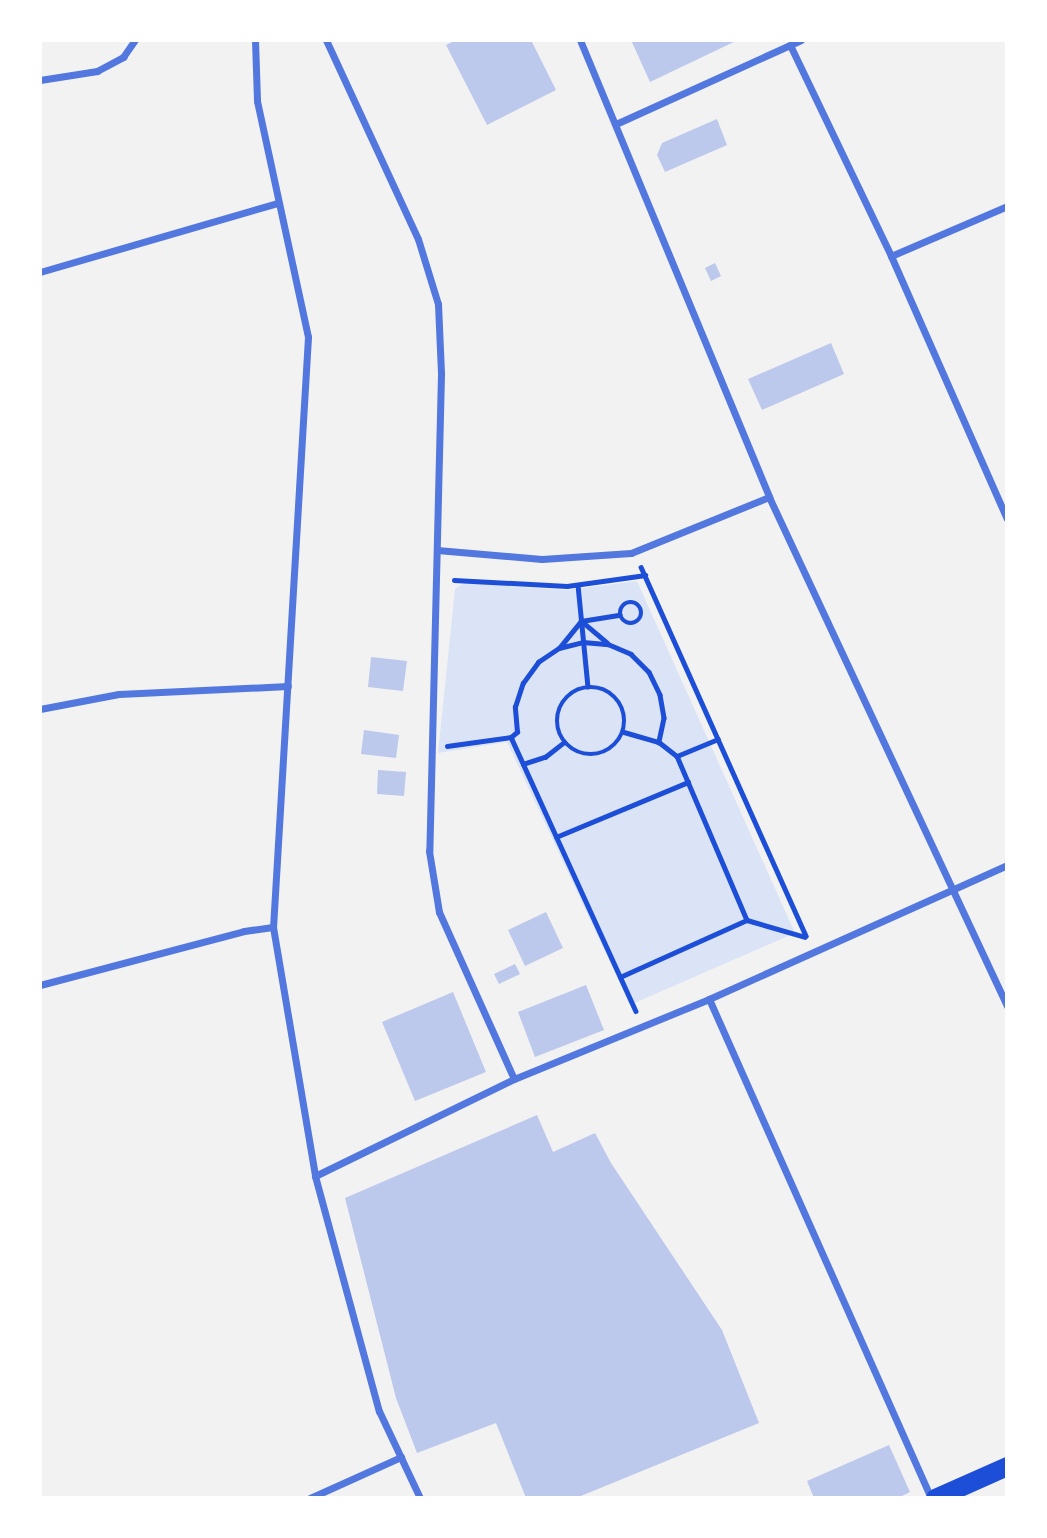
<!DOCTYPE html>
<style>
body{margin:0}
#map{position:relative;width:1047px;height:1538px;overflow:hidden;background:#f2f2f2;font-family:"Roboto Serif",serif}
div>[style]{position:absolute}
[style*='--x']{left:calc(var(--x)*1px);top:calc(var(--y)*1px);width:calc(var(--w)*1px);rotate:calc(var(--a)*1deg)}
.green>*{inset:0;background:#dbe4f7}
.building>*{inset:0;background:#bdc9ec}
.path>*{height:4.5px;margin:-2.25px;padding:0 2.25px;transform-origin:2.25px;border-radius:2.25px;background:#1d4ed8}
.path>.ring{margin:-2.25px;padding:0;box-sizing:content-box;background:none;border:4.5px solid #1d4ed8;border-radius:50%}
.minor>*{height:7px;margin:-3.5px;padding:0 3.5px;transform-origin:3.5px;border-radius:3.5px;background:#5277de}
.trunk>*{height:19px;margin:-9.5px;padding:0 9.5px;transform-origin:9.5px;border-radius:9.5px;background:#1d4ed8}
span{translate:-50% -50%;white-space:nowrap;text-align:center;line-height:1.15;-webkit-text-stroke:6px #fff;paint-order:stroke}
.frame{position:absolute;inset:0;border:42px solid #fff;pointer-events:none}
</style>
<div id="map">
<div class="green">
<div style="clip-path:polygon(637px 581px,795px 933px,630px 1005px,507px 742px,438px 753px,455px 589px,464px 583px,567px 590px)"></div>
</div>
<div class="building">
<div style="clip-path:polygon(456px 40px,531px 40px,556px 90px,487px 125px,446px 45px)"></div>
<div style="clip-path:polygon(631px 40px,738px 40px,650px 82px)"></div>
<div style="clip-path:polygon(717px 119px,727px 145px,665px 172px,657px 155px,662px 143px)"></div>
<div style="clip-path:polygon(715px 263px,721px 276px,711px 281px,705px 268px)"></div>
<div style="clip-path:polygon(831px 343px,844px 374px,762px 410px,748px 379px)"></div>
<div style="clip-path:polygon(371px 657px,407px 661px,403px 691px,368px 687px)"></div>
<div style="clip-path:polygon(364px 730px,399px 735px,396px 758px,361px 754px)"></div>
<div style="clip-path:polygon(378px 770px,406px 772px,404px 796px,377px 794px)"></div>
<div style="clip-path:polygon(546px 912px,563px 948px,525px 966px,508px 930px)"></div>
<div style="clip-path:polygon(515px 964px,520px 974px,499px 984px,494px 974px)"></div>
<div style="clip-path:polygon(586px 985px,604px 1030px,535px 1057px,518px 1012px)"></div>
<div style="clip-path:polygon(453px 992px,486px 1072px,415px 1101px,382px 1022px)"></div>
<div style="clip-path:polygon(537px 1115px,553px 1152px,595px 1133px,611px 1163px,722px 1330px,759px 1423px,576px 1498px,526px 1498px,496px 1423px,417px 1453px,396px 1398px,345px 1198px)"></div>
<div style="clip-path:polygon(889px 1445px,910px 1492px,898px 1498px,814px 1498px,807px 1481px)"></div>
</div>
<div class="path">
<div style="--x:641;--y:567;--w:404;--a:65.9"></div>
<div style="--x:454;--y:580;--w:113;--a:3"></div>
<div style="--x:567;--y:586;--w:79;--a:-8"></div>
<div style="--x:578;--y:585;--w:102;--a:84.4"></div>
<div class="ring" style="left:620px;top:602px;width:17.5px;height:17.5px"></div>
<div style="--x:607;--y:643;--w:34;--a:-140"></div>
<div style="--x:581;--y:621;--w:39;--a:-9"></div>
<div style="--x:560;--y:647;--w:33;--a:-51"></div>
<div class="ring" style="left:557px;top:687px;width:63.5px;height:63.5px"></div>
<div style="--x:624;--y:732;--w:36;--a:16"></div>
<div style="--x:659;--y:742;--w:23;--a:38"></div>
<div style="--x:677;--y:756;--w:44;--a:-22.5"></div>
<div style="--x:511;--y:737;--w:8;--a:-40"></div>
<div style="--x:517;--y:732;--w:25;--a:-95"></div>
<div style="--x:515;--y:707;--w:25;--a:-72"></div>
<div style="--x:523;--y:683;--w:26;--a:-54"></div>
<div style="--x:538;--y:662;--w:25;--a:-34"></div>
<div style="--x:559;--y:648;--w:25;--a:-14"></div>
<div style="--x:583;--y:642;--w:25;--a:5"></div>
<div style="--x:608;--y:644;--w:25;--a:23"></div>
<div style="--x:631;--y:654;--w:25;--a:45"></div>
<div style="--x:649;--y:672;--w:25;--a:64"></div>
<div style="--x:660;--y:695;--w:23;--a:80"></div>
<div style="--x:664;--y:718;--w:25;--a:102"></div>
<div style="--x:447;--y:746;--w:65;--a:-8"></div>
<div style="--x:511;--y:737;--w:301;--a:65.5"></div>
<div style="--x:677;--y:756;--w:178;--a:66.9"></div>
<div style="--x:747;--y:920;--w:60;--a:16.3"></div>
<div style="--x:523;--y:764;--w:23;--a:-18"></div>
<div style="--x:545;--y:757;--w:24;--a:-38"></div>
<div style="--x:556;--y:837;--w:143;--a:-22.6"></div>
<div style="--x:620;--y:977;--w:139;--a:-24.2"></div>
</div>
<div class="minor">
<div style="--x:255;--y:40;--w:61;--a:88.1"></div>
<div style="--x:257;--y:101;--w:241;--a:77.8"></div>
<div style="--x:308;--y:337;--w:591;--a:93.39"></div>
<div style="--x:273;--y:927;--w:253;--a:80.4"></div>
<div style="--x:315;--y:1176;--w:244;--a:74.8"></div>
<div style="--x:379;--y:1411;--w:96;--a:64.8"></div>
<div style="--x:326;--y:40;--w:219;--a:65.2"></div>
<div style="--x:418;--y:239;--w:68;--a:72.9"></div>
<div style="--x:438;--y:304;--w:70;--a:87.5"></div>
<div style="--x:441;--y:374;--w:477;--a:91.4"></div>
<div style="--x:429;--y:851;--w:62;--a:80.7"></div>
<div style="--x:439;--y:912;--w:183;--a:65.8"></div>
<div style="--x:580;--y:40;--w:495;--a:67.5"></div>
<div style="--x:769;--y:497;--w:562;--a:64.94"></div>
<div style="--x:790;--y:45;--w:234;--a:64.4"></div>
<div style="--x:891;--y:256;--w:287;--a:66.2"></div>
<div style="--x:40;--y:80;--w:58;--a:-9"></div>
<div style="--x:97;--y:71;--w:30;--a:-28"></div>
<div style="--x:123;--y:57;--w:21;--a:-55"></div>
<div style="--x:618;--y:123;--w:201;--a:-24.4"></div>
<div style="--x:891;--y:256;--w:126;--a:-23.3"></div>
<div style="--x:40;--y:272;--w:247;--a:-16.2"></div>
<div style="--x:437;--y:550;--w:105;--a:4.9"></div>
<div style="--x:542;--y:559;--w:89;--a:-3.9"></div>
<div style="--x:631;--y:553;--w:149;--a:-22.1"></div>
<div style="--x:40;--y:709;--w:80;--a:-10.8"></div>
<div style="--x:119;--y:694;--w:169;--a:-2.7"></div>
<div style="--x:40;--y:985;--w:211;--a:-14.8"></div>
<div style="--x:244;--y:931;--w:29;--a:-8"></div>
<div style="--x:709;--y:999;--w:546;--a:66.02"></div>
<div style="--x:315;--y:1176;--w:221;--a:-26"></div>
<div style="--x:514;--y:1079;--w:211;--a:-22.3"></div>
<div style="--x:709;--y:999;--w:327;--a:-24.2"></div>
<div style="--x:310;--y:1498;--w:100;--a:-24.3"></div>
</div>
<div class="trunk">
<div style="--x:935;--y:1498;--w:79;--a:-24"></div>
</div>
<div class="frame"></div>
</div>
